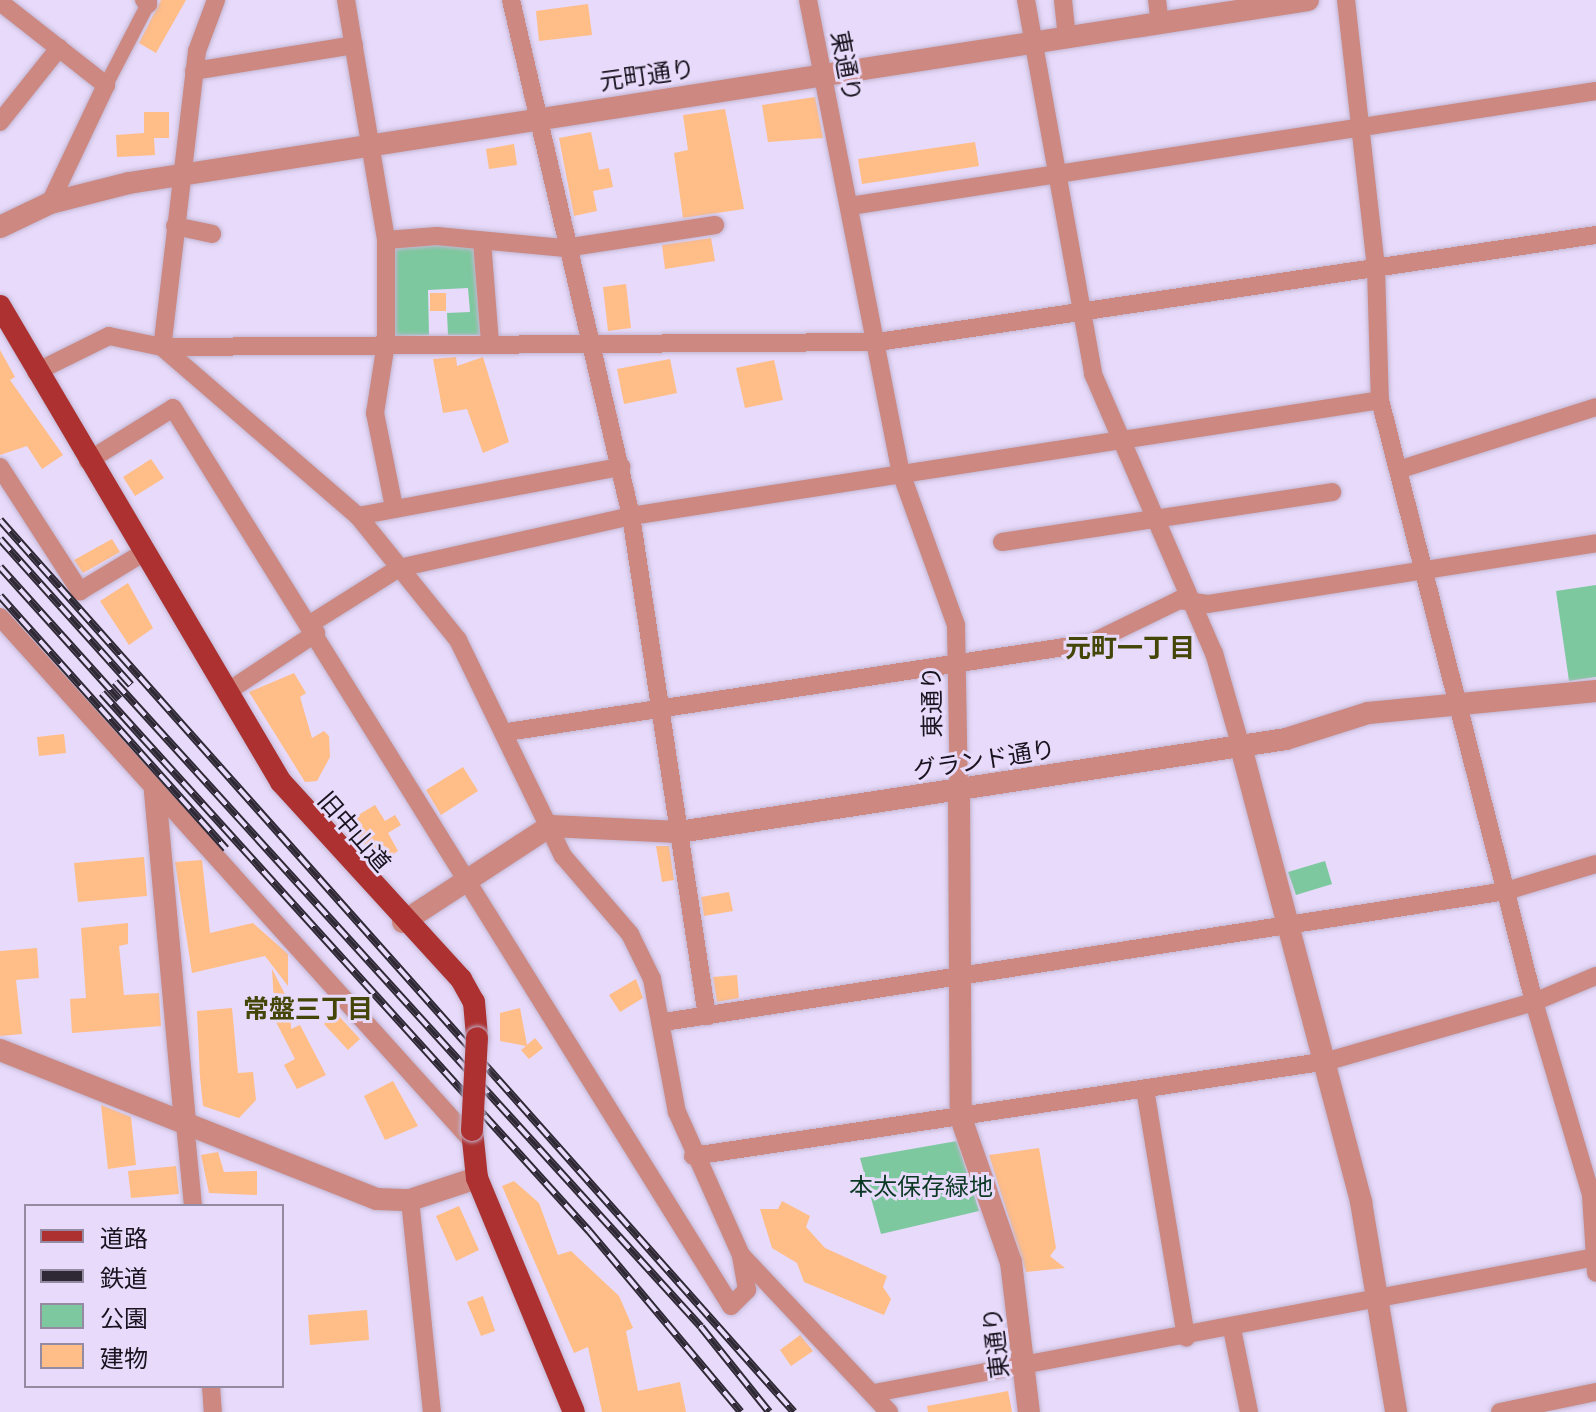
<!DOCTYPE html>
<meta charset="utf-8">
<style>
body{margin:0}
#map{position:relative;width:1596px;height:1412px;overflow:hidden;background:#e7dafa;font-family:"Exo 2","Noto Sans JP",sans-serif}
div>[style]{position:absolute}
[style*='--x']{left:calc(var(--x)*1px);top:calc(var(--y)*1px);width:calc(var(--w)*1px);rotate:calc(var(--a)*1deg)}
.green>*{inset:0;background:#7dc89e}
.building>*{inset:0;background:#ffbd87}
.roads{filter:drop-shadow(0 0 2px #c2b6d2) drop-shadow(0 0 2px #c2b6d2)}
.pedestrian>*{height:14px;margin:-7px;padding:0 7px;transform-origin:7px;border-radius:7px;background:#cc8881}
.minor>*{height:18px;margin:-9px;padding:0 9px;transform-origin:9px;border-radius:9px;background:#cc8881}
.tertiary>*{height:22px;margin:-11px;padding:0 11px;transform-origin:11px;border-radius:11px;background:#cc8881}
.primary>*{height:22px;margin:-11px;padding:0 11px;transform-origin:11px;border-radius:11px;background:#ac3130}
.rail>*{height:8px;margin-top:-4px;transform-origin:0;background:repeating-linear-gradient(90deg,#e7dafa 0 15px,#2f2936 0 30px);box-sizing:border-box;border-block:2px solid #2f2936}
.bridges{filter:drop-shadow(0 0 2px #c2b6d2) drop-shadow(0 0 2px #c2b6d2)}
.primary-bridge>*{height:22px;margin:-11px;padding:0 11px;transform-origin:11px;border-radius:11px;background:#ac3130}
span{translate:-50% -50%;white-space:nowrap;text-align:center;line-height:1.15;-webkit-text-stroke:6px #e7dafa;paint-order:stroke}
.street-label{font-size:24px;color:#18131e}
.park-label{font-size:24px;color:#0a3823}
.neighbourhood-label{font-size:26px;color:#434607;font-weight:700}
.legend{position:absolute;left:24px;top:1204px;width:260px;height:184px;box-sizing:border-box;background:#e7dafa;border:2px solid #948aa2;margin:0;padding:10px 14px;list-style:none;font-size:24px;color:#18131e}
.legend li{display:flex;align-items:center;gap:16px;height:40px}
.legend b{width:40px;border:2px solid #948aa2}
</style>
<div id="map">
<div class="green">
<div style="clip-path:polygon(393px 244px,478px 246px,485px 335px,448px 335px,447px 313px,470px 312px,468px 288px,428px 290px,429px 335px,395px 336px)"></div>
<div style="clip-path:polygon(1596px 585px,1596px 677px,1569px 681px,1556px 591px)"></div>
<div style="clip-path:polygon(1325px 861px,1332px 884px,1296px 895px,1288px 872px)"></div>
<div style="clip-path:polygon(957px 1141px,979px 1211px,881px 1234px,860px 1158px)"></div>
</div>
<div class="building">
<div style="clip-path:polygon(161px 0,186px 0,156px 53px,139px 43px)"></div>
<div style="clip-path:polygon(588px 4px,592px 35px,539px 41px,536px 11px)"></div>
<div style="clip-path:polygon(815px 97px,823px 138px,768px 142px,762px 105px)"></div>
<div style="clip-path:polygon(725px 109px,744px 209px,683px 218px,674px 153px,688px 150px,683px 115px)"></div>
<div style="clip-path:polygon(144px 112px,169px 112px,169px 138px,154px 138px,155px 155px,117px 157px,116px 135px,144px 133px)"></div>
<div style="clip-path:polygon(591px 132px,599px 170px,609px 168px,613px 187px,593px 191px,597px 211px,574px 216px,559px 138px)"></div>
<div style="clip-path:polygon(975px 142px,979px 166px,862px 184px,858px 159px)"></div>
<div style="clip-path:polygon(514px 144px,517px 165px,489px 169px,486px 149px)"></div>
<div style="clip-path:polygon(711px 238px,715px 261px,665px 269px,662px 245px)"></div>
<div style="clip-path:polygon(626px 284px,631px 328px,608px 331px,603px 287px)"></div>
<div style="clip-path:polygon(430px 293px,446px 293px,446px 311px,430px 311px)"></div>
<div style="clip-path:polygon(0 350px,15px 377px,10px 380px,63px 455px,42px 469px,27px 446px,0 455px)"></div>
<div style="clip-path:polygon(456px 357px,457px 366px,483px 357px,509px 442px,483px 453px,467px 409px,443px 413px,433px 359px)"></div>
<div style="clip-path:polygon(670px 359px,677px 393px,624px 404px,617px 369px)"></div>
<div style="clip-path:polygon(774px 360px,783px 400px,745px 408px,736px 368px)"></div>
<div style="clip-path:polygon(151px 459px,164px 478px,135px 496px,123px 477px)"></div>
<div style="clip-path:polygon(112px 539px,120px 552px,83px 573px,74px 560px)"></div>
<div style="clip-path:polygon(128px 583px,153px 628px,129px 645px,100px 601px)"></div>
<div style="clip-path:polygon(294px 673px,306px 693px,300px 697px,312px 738px,324px 731px,329px 736px,330px 757px,317px 781px,305px 782px,249px 692px)"></div>
<div style="clip-path:polygon(64px 734px,66px 753px,39px 756px,37px 737px)"></div>
<div style="clip-path:polygon(463px 767px,478px 791px,441px 815px,426px 790px)"></div>
<div style="clip-path:polygon(375px 805px,385px 821px,395px 815px,401px 825px,388px 833px,398px 851px,378px 863px,353px 829px,360px 825px,355px 817px)"></div>
<div style="clip-path:polygon(656px 846px,669px 846px,674px 880px,662px 882px)"></div>
<div style="clip-path:polygon(144px 857px,147px 896px,78px 902px,74px 863px)"></div>
<div style="clip-path:polygon(202px 860px,210px 933px,253px 923px,288px 954px,288px 986px,265px 956px,192px 973px,175px 862px)"></div>
<div style="clip-path:polygon(729px 892px,733px 911px,704px 916px,701px 897px)"></div>
<div style="clip-path:polygon(128px 923px,128px 944px,119px 946px,124px 995px,159px 993px,161px 1026px,72px 1033px,70px 999px,86px 998px,81px 928px)"></div>
<div style="clip-path:polygon(37px 948px,39px 978px,16px 980px,22px 1034px,0 1036px,0 951px)"></div>
<div style="clip-path:polygon(272px 969px,290px 1004px,291px 1029px,300px 1025px,326px 1075px,297px 1089px,284px 1065px,295px 1059px,275px 1020px)"></div>
<div style="clip-path:polygon(737px 975px,739px 998px,717px 1002px,713px 977px)"></div>
<div style="clip-path:polygon(636px 979px,643px 998px,620px 1012px,609px 995px)"></div>
<div style="clip-path:polygon(232px 1008px,238px 1073px,253px 1072px,256px 1100px,239px 1118px,203px 1106px,200px 1077px,197px 1011px)"></div>
<div style="clip-path:polygon(520px 1008px,527px 1045px,535px 1038px,543px 1048px,529px 1059px,521px 1050px,526px 1046px,500px 1041px,500px 1013px)"></div>
<div style="clip-path:polygon(336px 1013px,360px 1039px,348px 1050px,324px 1024px)"></div>
<div style="clip-path:polygon(393px 1081px,418px 1126px,385px 1140px,364px 1096px)"></div>
<div style="clip-path:polygon(101px 1105px,131px 1117px,136px 1165px,108px 1169px)"></div>
<div style="clip-path:polygon(1039px 1148px,1056px 1248px,1050px 1256px,1065px 1268px,1026px 1272px,989px 1155px)"></div>
<div style="clip-path:polygon(218px 1152px,224px 1172px,257px 1171px,257px 1195px,209px 1193px,201px 1155px)"></div>
<div style="clip-path:polygon(176px 1166px,179px 1194px,131px 1198px,128px 1171px)"></div>
<div style="clip-path:polygon(514px 1181px,539px 1203px,558px 1255px,571px 1251px,619px 1296px,633px 1328px,626px 1331px,638px 1391px,680px 1382px,686px 1412px,602px 1412px,588px 1347px,574px 1353px,502px 1186px)"></div>
<div style="clip-path:polygon(782px 1201px,810px 1216px,806px 1227px,825px 1248px,887px 1276px,883px 1287px,891px 1299px,884px 1315px,804px 1282px,797px 1263px,772px 1248px,760px 1209px,778px 1209px)"></div>
<div style="clip-path:polygon(459px 1206px,479px 1250px,456px 1261px,436px 1216px)"></div>
<div style="clip-path:polygon(483px 1296px,495px 1331px,481px 1336px,467px 1302px)"></div>
<div style="clip-path:polygon(367px 1310px,369px 1340px,310px 1345px,308px 1315px)"></div>
<div style="clip-path:polygon(800px 1335px,813px 1351px,791px 1366px,780px 1350px)"></div>
<div style="clip-path:polygon(1008px 1391px,1012px 1412px,928px 1412px,927px 1406px)"></div>
</div>
<div class="roads">
<div class="pedestrian">
<div style="--x:106;--y:85;--w:96;--a:-62.6"></div>
</div>
<div class="minor">
<div style="--x:144;--y:0;--w:6;--a:45"></div>
<div style="--x:216;--y:0;--w:54;--a:110.4"></div>
<div style="--x:197;--y:51;--w:298;--a:96.7"></div>
<div style="--x:162;--y:347;--w:259;--a:40.8"></div>
<div style="--x:358;--y:516;--w:159;--a:51.1"></div>
<div style="--x:458;--y:640;--w:240;--a:64.1"></div>
<div style="--x:563;--y:856;--w:103;--a:49.3"></div>
<div style="--x:630;--y:934;--w:50;--a:63.9"></div>
<div style="--x:652;--y:979;--w:135;--a:79.4"></div>
<div style="--x:677;--y:1112;--w:157;--a:65.9"></div>
<div style="--x:741;--y:1255;--w:216;--a:46.7"></div>
<div style="--x:346;--y:0;--w:243;--a:80.5"></div>
<div style="--x:386;--y:240;--w:103;--a:90"></div>
<div style="--x:386;--y:343;--w:71;--a:98.9"></div>
<div style="--x:375;--y:413;--w:96;--a:78.6"></div>
<div style="--x:511;--y:0;--w:530;--a:76.91"></div>
<div style="--x:631;--y:516;--w:506;--a:81.36"></div>
<div style="--x:808;--y:0;--w:482;--a:78.9"></div>
<div style="--x:901;--y:473;--w:162;--a:70.1"></div>
<div style="--x:956;--y:625;--w:164;--a:89"></div>
<div style="--x:1026;--y:0;--w:380;--a:79.8"></div>
<div style="--x:1093;--y:374;--w:304;--a:66.6"></div>
<div style="--x:1214;--y:653;--w:98;--a:74"></div>
<div style="--x:1063;--y:0;--w:37;--a:84"></div>
<div style="--x:1157;--y:0;--w:23;--a:83"></div>
<div style="--x:1346;--y:0;--w:271;--a:83.6"></div>
<div style="--x:1376;--y:269;--w:131;--a:88.3"></div>
<div style="--x:1380;--y:400;--w:621;--a:75.65"></div>
<div style="--x:1534;--y:1002;--w:201;--a:73.5"></div>
<div style="--x:1591;--y:1195;--w:78;--a:86.3"></div>
<div style="--x:0;--y:2;--w:135;--a:38.1"></div>
<div style="--x:106;--y:85;--w:131;--a:115.4"></div>
<div style="--x:194;--y:71;--w:162;--a:-9.2"></div>
<div style="--x:0;--y:122;--w:95;--a:-51.4"></div>
<div style="--x:850;--y:206;--w:755;--a:-8.76"></div>
<div style="--x:175;--y:226;--w:38;--a:12"></div>
<div style="--x:386;--y:240;--w:51;--a:-4.5"></div>
<div style="--x:437;--y:236;--w:129;--a:5.4"></div>
<div style="--x:565;--y:248;--w:152;--a:-8.7"></div>
<div style="--x:482;--y:241;--w:102;--a:85.5"></div>
<div style="--x:36;--y:372;--w:81;--a:-26.3"></div>
<div style="--x:109;--y:336;--w:54;--a:11.7"></div>
<div style="--x:162;--y:347;--w:716;--a:-0.4"></div>
<div style="--x:878;--y:342;--w:726;--a:-8.48"></div>
<div style="--x:88;--y:461;--w:100;--a:-31.9"></div>
<div style="--x:173;--y:408;--w:1057;--a:58.14"></div>
<div style="--x:731;--y:1306;--w:23;--a:-45"></div>
<div style="--x:747;--y:1290;--w:36;--a:-100"></div>
<div style="--x:0;--y:467;--w:148;--a:57.2"></div>
<div style="--x:80;--y:591;--w:74;--a:-31.1"></div>
<div style="--x:1401;--y:469;--w:205;--a:-17.6"></div>
<div style="--x:358;--y:516;--w:268;--a:-10.6"></div>
<div style="--x:1002;--y:542;--w:334;--a:-8.6"></div>
<div style="--x:0;--y:617;--w:704;--a:47.99"></div>
<div style="--x:310;--y:624;--w:105;--a:-32.2"></div>
<div style="--x:399;--y:568;--w:238;--a:-12.6"></div>
<div style="--x:631;--y:516;--w:758;--a:-8.8"></div>
<div style="--x:227;--y:692;--w:107;--a:-33.5"></div>
<div style="--x:507;--y:732;--w:591;--a:-8.67"></div>
<div style="--x:1091;--y:643;--w:98;--a:-26"></div>
<div style="--x:1179;--y:600;--w:29;--a:8"></div>
<div style="--x:1208;--y:604;--w:393;--a:-8.9"></div>
<div style="--x:664;--y:1022;--w:852;--a:-8.84"></div>
<div style="--x:1506;--y:891;--w:94;--a:-16.7"></div>
<div style="--x:1145;--y:1089;--w:252;--a:80.6"></div>
<div style="--x:185;--y:1124;--w:82;--a:84.4"></div>
<div style="--x:693;--y:1156;--w:642;--a:-8.51"></div>
<div style="--x:1328;--y:1061;--w:214;--a:-16"></div>
<div style="--x:1534;--y:1002;--w:67;--a:-22.8"></div>
<div style="--x:410;--y:1200;--w:213;--a:84.1"></div>
<div style="--x:1232;--y:1329;--w:85;--a:78.4"></div>
<div style="--x:211;--y:1386;--w:26;--a:86"></div>
<div style="--x:874;--y:1393;--w:735;--a:-10.67"></div>
<div style="--x:1500;--y:1412;--w:98;--a:-11.8"></div>
</div>
<div class="tertiary">
<div style="--x:0;--y:227;--w:55;--a:-25.6"></div>
<div style="--x:50;--y:203;--w:81;--a:-14.2"></div>
<div style="--x:129;--y:183;--w:1193;--a:-8.82"></div>
<div style="--x:1241;--y:747;--w:471;--a:75.2"></div>
<div style="--x:1361;--y:1202;--w:213;--a:80.5"></div>
<div style="--x:959;--y:789;--w:329;--a:89.7"></div>
<div style="--x:961;--y:1118;--w:152;--a:70.9"></div>
<div style="--x:1011;--y:1262;--w:151;--a:83.2"></div>
<div style="--x:155;--y:792;--w:333;--a:84.8"></div>
<div style="--x:403;--y:922;--w:176;--a:-33.1"></div>
<div style="--x:550;--y:826;--w:129;--a:2.7"></div>
<div style="--x:679;--y:832;--w:614;--a:-8.71"></div>
<div style="--x:1286;--y:739;--w:86;--a:-17.6"></div>
<div style="--x:1368;--y:713;--w:229;--a:-5.5"></div>
<div style="--x:0;--y:1050;--w:405;--a:21.6"></div>
<div style="--x:377;--y:1199;--w:33;--a:2"></div>
<div style="--x:410;--y:1200;--w:71;--a:-18.2"></div>
</div>
<div class="primary">
<div style="--x:0;--y:306;--w:553;--a:59.45"></div>
<div style="--x:281;--y:782;--w:267;--a:47.6"></div>
<div style="--x:461;--y:979;--w:26;--a:61"></div>
<div style="--x:474;--y:1002;--w:36;--a:85"></div>
<div style="--x:472;--y:1130;--w:48;--a:84.1"></div>
<div style="--x:477;--y:1178;--w:253;--a:67.5"></div>
</div>
</div>
<div class="rail">
<div style="--x:0;--y:520;--w:1194;--a:48.33"></div>
<div style="--x:0;--y:539;--w:196;--a:48.1"></div>
<div style="--x:0;--y:567;--w:178;--a:48"></div>
<div style="--x:0;--y:596;--w:339;--a:48.2"></div>
<div style="--x:115;--y:682;--w:871;--a:47.74"></div>
<div style="--x:701;--y:1327;--w:109;--a:51.3"></div>
<div style="--x:102;--y:693;--w:726;--a:47.85"></div>
<div style="--x:589;--y:1231;--w:236;--a:50"></div>
</div>
<div class="bridges">
<div class="primary-bridge">
<div style="--x:472;--y:1130;--w:92;--a:-86.9"></div>
</div>
</div>
<div class="street-label">
<span style="left:847px;top:66px;rotate:79deg">東通り</span>
<span style="left:647px;top:74px;rotate:-8deg">元町通り</span>
<span style="left:931px;top:702px;rotate:-91deg">東通り</span>
<span style="left:984px;top:759px;rotate:-9deg">グランド通り</span>
<span style="left:355px;top:831px;rotate:49deg">旧中山道</span>
<span style="left:995px;top:1343px;rotate:-97deg">東通り</span>
</div>
<div class="park-label">
<span style="left:921px;top:1186px">本太保存緑地</span>
</div>
<div class="neighbourhood-label">
<span style="left:1130px;top:647px">元町一丁目</span>
<span style="left:308px;top:1008px">常盤三丁目</span>
</div>
<ul class="legend">
<li><b style="height:10px;background:#ac3130"></b>道路</li>
<li><b style="height:10px;background:#2f2936"></b>鉄道</li>
<li><b style="height:22px;background:#7dc89e"></b>公園</li>
<li><b style="height:22px;background:#ffbd87"></b>建物</li>
</ul>
</div>
